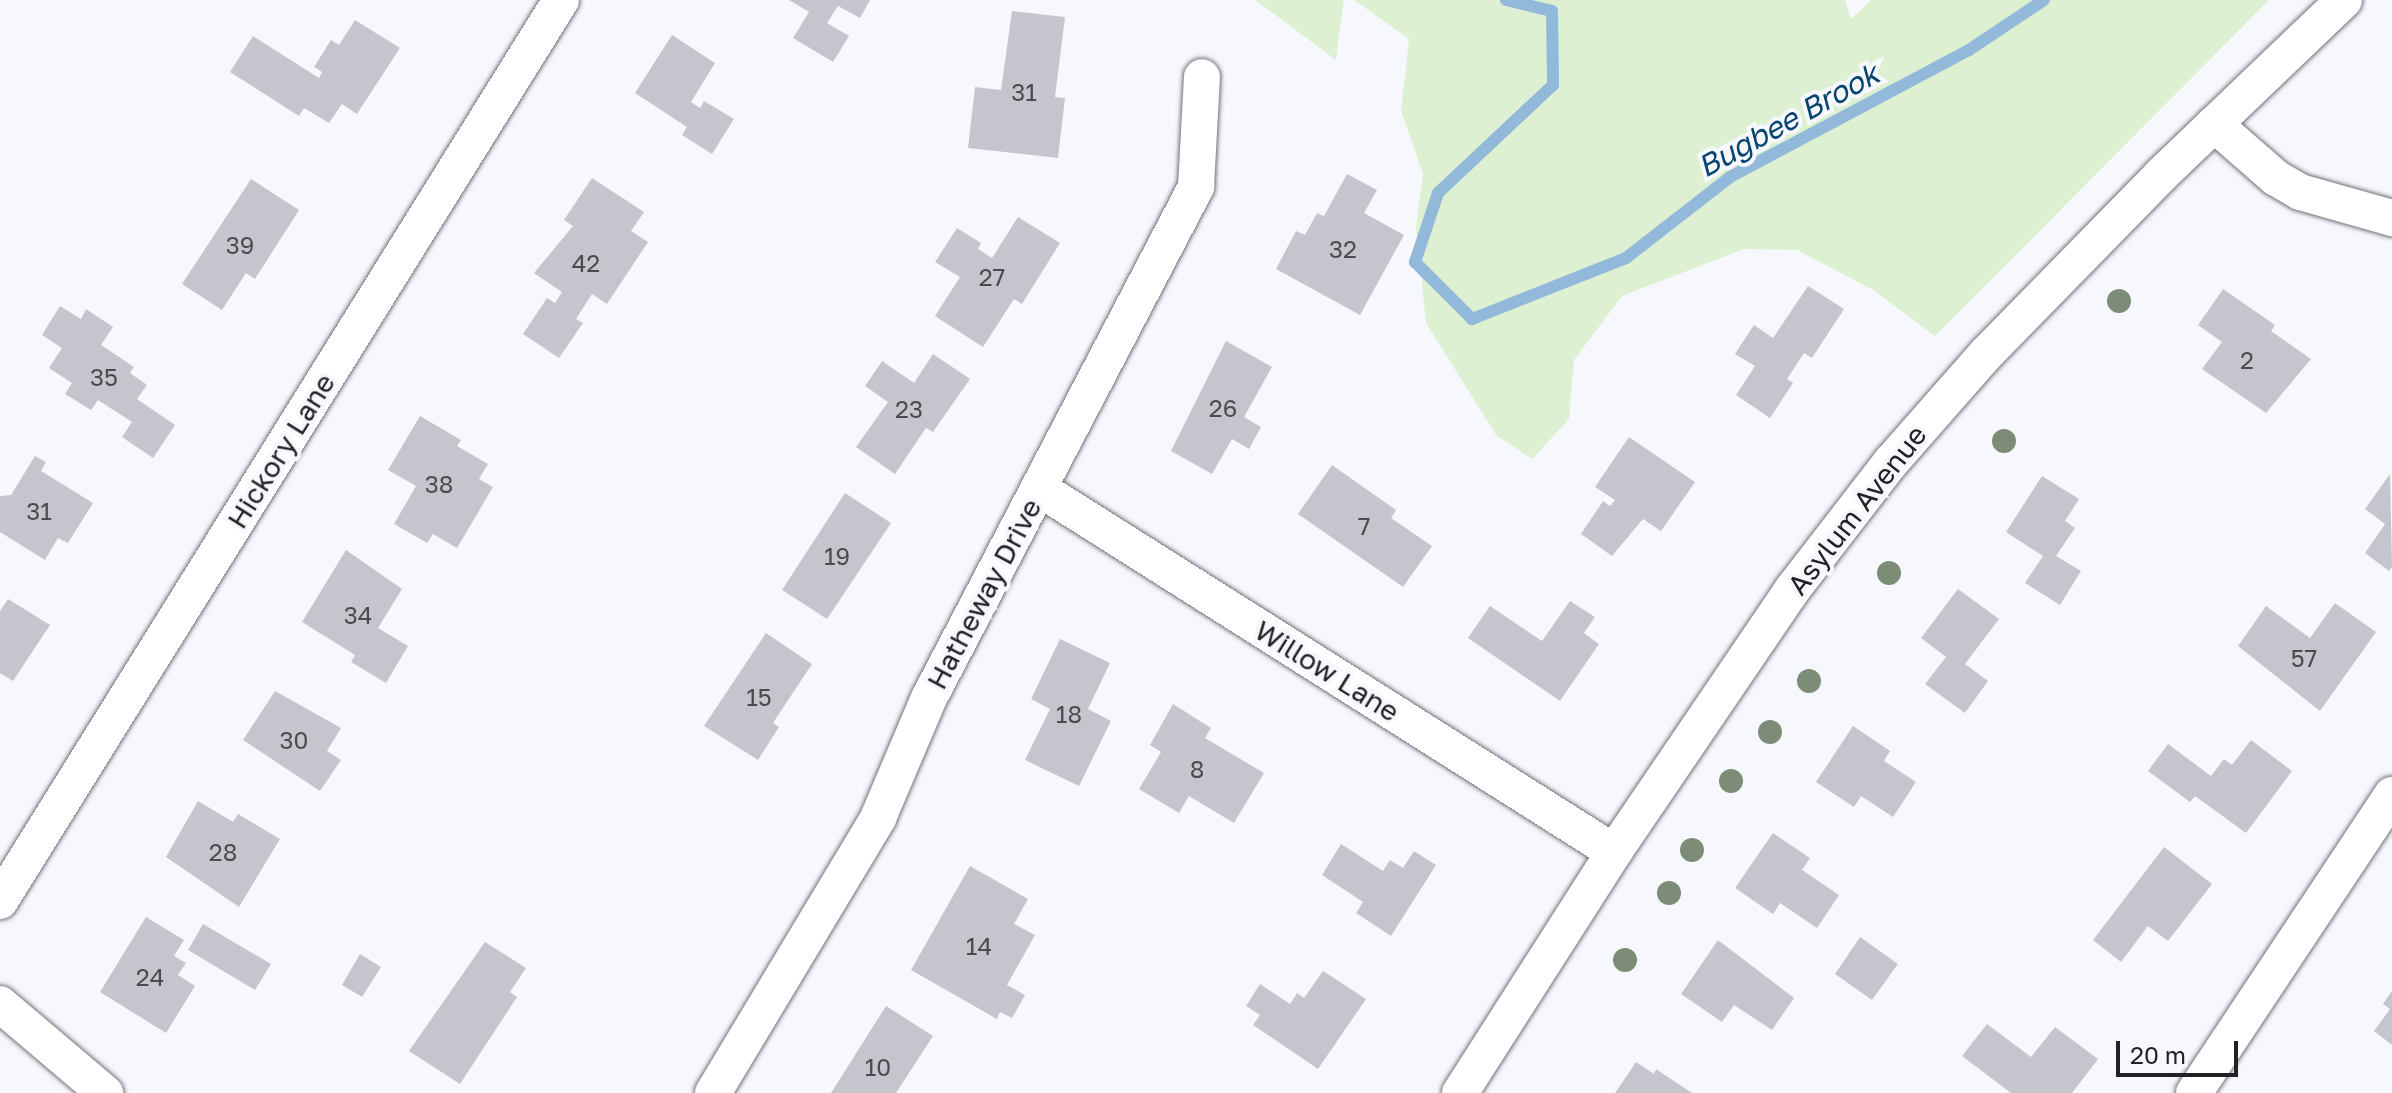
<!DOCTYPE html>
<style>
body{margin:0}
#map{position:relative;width:2392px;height:1093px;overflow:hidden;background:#f7f8fe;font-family:"Golos Text",sans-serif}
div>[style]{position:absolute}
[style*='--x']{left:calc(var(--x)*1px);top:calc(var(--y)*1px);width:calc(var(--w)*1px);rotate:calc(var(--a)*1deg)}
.green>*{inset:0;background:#ddf1d2}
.stream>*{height:12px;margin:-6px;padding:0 6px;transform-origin:6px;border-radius:6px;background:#92b8da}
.building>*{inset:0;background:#c5c6cd}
.roads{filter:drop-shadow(0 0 2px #717279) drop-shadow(0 0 2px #717279)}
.street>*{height:36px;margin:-18px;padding:0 18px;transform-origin:18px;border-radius:18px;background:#fff}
.trees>*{width:24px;height:24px;margin:-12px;border-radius:50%;background:#7d8c76}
span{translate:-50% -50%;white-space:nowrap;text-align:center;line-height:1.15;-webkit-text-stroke:8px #f7f8fe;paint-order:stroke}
.number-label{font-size:24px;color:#4b4b4f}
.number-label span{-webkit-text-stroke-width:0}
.street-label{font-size:28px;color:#222225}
.water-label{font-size:30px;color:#04446f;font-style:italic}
.scale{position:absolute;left:2116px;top:1041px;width:122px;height:36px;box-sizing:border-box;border:4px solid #222225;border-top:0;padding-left:10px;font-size:24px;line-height:28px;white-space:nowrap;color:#222225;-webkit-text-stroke:6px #f7f8fe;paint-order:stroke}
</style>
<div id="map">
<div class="green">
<div style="clip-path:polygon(1255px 0,1344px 0,1336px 60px)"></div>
<div style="clip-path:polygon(1354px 0,1845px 0,1851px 19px,1871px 0,2269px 0,1935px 336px,1873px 290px,1797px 250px,1744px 249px,1622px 296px,1574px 360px,1569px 419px,1532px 459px,1496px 435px,1426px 323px,1416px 227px,1423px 174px,1401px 111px,1409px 39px)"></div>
</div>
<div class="stream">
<div style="--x:1506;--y:0;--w:47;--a:13.4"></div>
<div style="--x:1552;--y:11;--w:74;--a:89.2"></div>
<div style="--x:1553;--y:85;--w:158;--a:136.8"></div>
<div style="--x:1438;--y:193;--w:73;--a:108.4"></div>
<div style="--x:1415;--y:262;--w:81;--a:45"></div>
<div style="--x:1472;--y:319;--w:166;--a:-21.6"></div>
<div style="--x:1626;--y:258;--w:132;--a:-37.9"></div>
<div style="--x:1730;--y:177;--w:271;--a:-28"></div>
<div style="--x:1969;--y:50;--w:90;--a:-33.7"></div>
</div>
<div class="building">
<div style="clip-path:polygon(789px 0,870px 0,860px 18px,838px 6px,827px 23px,849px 36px,833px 62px,793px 38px,809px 12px)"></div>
<div style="clip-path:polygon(1012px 11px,1065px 17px,1055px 97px,1065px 98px,1058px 158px,968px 148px,975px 87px,1001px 90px)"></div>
<div style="clip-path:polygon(355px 20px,400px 48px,357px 114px,342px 104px,329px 123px,304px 108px,299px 116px,230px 72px,253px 36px,319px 78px,322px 72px,314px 67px,331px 40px,339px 45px)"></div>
<div style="clip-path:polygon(672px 35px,715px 63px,691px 102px,700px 108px,704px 101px,734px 119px,712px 154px,682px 135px,687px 127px,635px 93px)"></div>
<div style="clip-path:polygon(1347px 174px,1377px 190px,1364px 213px,1404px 235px,1360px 315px,1276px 269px,1296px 231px,1305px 235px,1317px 213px,1324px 216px)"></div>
<div style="clip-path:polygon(592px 178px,644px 212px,631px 231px,648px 242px,607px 304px,592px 294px,576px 319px,583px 323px,559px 358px,523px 334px,547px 298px,555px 303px,562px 292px,534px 273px,573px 226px,564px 220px)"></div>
<div style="clip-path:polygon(251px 179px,299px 210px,255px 279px,246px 273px,222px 310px,182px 284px)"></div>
<div style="clip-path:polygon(1018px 217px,1060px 243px,1022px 304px,1014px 299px,983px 347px,935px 316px,960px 277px,935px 262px,957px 228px,981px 243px,978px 249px,992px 258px)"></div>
<div style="clip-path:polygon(1808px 286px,1844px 309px,1812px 358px,1804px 353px,1787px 379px,1793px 383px,1770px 418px,1736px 395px,1755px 366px,1735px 354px,1754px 325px,1773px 338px)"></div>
<div style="clip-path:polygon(2223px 289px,2275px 325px,2271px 331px,2311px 359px,2266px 413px,2202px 369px,2222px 342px,2198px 325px)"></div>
<div style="clip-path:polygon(60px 306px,81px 319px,86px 309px,113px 327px,101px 345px,134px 367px,130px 373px,147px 385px,137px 399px,175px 425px,153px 458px,122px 437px,132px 422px,98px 400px,91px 410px,65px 394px,72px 383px,49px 368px,62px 348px,42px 335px)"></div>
<div style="clip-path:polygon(1226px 341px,1272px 367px,1244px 417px,1261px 427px,1249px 449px,1232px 439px,1212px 474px,1171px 451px)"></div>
<div style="clip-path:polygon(933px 354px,970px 379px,933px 432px,926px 428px,895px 474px,856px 447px,888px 402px,865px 386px,882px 361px,914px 383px)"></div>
<div style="clip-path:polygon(420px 416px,461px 440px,457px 446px,488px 464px,479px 479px,493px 487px,457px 548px,433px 534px,427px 543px,394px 524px,416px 486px,388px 470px)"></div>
<div style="clip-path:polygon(1629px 437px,1695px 482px,1661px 531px,1643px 519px,1612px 556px,1581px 534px,1603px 501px,1610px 506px,1615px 500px,1595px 487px)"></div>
<div style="clip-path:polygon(35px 456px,46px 462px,41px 471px,93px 503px,68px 543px,58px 538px,45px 560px,0 532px,0 496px,11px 495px)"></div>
<div style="clip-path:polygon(1332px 465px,1396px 510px,1391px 518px,1432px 546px,1403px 587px,1298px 514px)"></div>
<div style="clip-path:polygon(2390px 474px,2392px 567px,2389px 571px,2365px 553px,2385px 524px,2365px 509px)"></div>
<div style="clip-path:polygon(2042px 476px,2079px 499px,2065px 521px,2075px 528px,2056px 556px,2081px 571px,2060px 605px,2025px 583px,2043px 556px,2006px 532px)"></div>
<div style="clip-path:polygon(845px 493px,891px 523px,827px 619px,782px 590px)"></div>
<div style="clip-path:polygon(346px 550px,402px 589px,378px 628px,408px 646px,386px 683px,351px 662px,355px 655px,302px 622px)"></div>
<div style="clip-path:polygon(1958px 589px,1999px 619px,1965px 664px,1988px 681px,1965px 713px,1925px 684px,1946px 657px,1921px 638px)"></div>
<div style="clip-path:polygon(8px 599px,50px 625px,13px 681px,0 673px,0 611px)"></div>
<div style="clip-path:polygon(1570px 601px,1595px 617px,1584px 633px,1599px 644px,1560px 701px,1468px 638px,1490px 606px,1542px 641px)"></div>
<div style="clip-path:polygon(2335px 603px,2376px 632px,2320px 711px,2238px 646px,2266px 606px,2310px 638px)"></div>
<div style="clip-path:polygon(766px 633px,812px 664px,773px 723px,779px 727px,758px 760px,704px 726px)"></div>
<div style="clip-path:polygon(1060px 639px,1110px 663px,1088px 709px,1111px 721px,1079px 786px,1025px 760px,1050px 709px,1031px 699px)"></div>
<div style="clip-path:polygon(275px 691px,341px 728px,327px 751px,341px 760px,320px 791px,243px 740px)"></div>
<div style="clip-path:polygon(1173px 704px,1211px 728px,1205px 738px,1264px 773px,1234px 823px,1189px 796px,1179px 813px,1139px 789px,1161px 752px,1150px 745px)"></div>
<div style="clip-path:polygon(1853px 726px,1890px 751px,1884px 761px,1916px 782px,1893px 817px,1861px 796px,1854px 807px,1816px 782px)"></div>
<div style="clip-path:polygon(2251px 740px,2292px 771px,2246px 833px,2195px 796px,2190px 802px,2148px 771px,2168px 744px,2211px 776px,2224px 759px,2232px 765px)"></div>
<div style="clip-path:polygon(198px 801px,233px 822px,238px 814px,280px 839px,239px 907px,166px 857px)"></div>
<div style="clip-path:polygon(1773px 833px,1810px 858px,1802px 870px,1839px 895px,1817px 928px,1780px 903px,1773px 914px,1735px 888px)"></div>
<div style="clip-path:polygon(1341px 844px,1383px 871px,1390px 860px,1403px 868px,1414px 851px,1436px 865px,1391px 936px,1356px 913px,1363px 902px,1322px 875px)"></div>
<div style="clip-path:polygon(2164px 847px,2212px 884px,2168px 941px,2148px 926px,2121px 962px,2093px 940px)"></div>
<div style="clip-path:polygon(970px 866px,1028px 899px,1014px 924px,1035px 935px,1007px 985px,1025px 995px,1012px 1018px,1000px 1012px,997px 1019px,911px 970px)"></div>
<div style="clip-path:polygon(146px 917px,184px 940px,174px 956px,186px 963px,178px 975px,195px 986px,166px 1033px,100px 992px)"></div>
<div style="clip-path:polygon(203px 924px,271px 964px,255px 990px,188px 950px)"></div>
<div style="clip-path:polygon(1860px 937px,1898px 964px,1872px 1000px,1835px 974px)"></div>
<div style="clip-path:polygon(1718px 940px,1794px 998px,1772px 1030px,1734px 1005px,1722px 1022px,1681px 994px)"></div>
<div style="clip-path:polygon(485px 942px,526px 968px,510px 992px,517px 997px,460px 1084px,409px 1051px)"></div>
<div style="clip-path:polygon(360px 954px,381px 967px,362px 997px,342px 985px)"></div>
<div style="clip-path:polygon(1323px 971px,1366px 999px,1318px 1069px,1253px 1025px,1260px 1015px,1246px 1006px,1260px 984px,1290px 1004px,1297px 993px,1304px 998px)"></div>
<div style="clip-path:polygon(2392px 991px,2392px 1045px,2374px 1031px,2390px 1009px,2383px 1004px)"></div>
<div style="clip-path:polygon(886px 1006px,933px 1036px,896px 1093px,831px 1093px)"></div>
<div style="clip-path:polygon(1987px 1024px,2031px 1057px,2055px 1027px,2098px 1059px,2072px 1093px,2011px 1093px,1962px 1056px)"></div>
<div style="clip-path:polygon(1636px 1062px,1654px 1074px,1656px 1069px,1692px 1093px,1615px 1093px)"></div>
</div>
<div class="roads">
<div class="street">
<div style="--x:2214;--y:124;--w:82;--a:41.1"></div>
<div style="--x:2276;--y:178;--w:28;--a:30"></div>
<div style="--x:2300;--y:192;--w:96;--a:15.8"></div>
<div style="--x:1040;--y:489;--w:679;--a:32.31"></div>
<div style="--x:0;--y:901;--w:1061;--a:-58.09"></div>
<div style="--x:0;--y:1004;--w:138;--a:40.3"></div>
<div style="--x:713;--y:1093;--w:321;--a:-59"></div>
<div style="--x:878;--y:818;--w:130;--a:-67"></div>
<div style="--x:929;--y:698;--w:577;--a:-62.41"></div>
<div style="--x:1196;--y:187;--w:110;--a:-86.9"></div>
<div style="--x:1460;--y:1093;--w:286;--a:-57.4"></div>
<div style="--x:1614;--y:852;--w:317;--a:-55.8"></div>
<div style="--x:1792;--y:590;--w:162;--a:-52.3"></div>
<div style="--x:1891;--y:462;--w:144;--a:-48.7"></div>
<div style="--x:1986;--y:354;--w:250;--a:-45.6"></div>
<div style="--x:2161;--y:175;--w:253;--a:-43.7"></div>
<div style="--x:2194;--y:1093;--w:358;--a:-56.4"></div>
</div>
</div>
<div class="trees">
<div style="left:2119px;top:301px"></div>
<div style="left:2004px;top:441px"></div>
<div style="left:1889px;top:573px"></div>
<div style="left:1809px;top:681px"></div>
<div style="left:1770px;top:732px"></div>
<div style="left:1731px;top:781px"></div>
<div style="left:1692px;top:850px"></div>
<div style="left:1669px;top:893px"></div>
<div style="left:1625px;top:960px"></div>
</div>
<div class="number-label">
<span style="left:1024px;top:92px">31</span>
<span style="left:240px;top:245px">39</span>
<span style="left:1343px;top:249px">32</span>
<span style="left:586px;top:263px">42</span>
<span style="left:992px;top:277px">27</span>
<span style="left:2247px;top:360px">2</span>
<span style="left:104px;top:377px">35</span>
<span style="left:1223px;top:408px">26</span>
<span style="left:909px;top:409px">23</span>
<span style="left:439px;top:484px">38</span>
<span style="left:39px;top:511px">31</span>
<span style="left:1364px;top:526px">7</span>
<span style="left:837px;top:556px">19</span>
<span style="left:358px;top:615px">34</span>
<span style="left:2304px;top:658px">57</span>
<span style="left:759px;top:697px">15</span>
<span style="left:1069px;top:714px">18</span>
<span style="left:294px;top:740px">30</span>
<span style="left:1197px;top:769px">8</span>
<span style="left:223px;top:852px">28</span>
<span style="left:979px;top:946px">14</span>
<span style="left:150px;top:977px">24</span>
<span style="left:878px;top:1067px">10</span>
</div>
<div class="street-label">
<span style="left:281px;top:451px;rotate:-58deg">Hickory Lane</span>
<span style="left:1857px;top:510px;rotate:-52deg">Asylum Avenue</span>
<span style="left:984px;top:594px;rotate:-62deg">Hatheway Drive</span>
<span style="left:1327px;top:671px;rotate:32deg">Willow Lane</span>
</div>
<div class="water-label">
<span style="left:1788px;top:120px;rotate:-29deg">Bugbee Brook</span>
</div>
<div class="scale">20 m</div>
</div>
